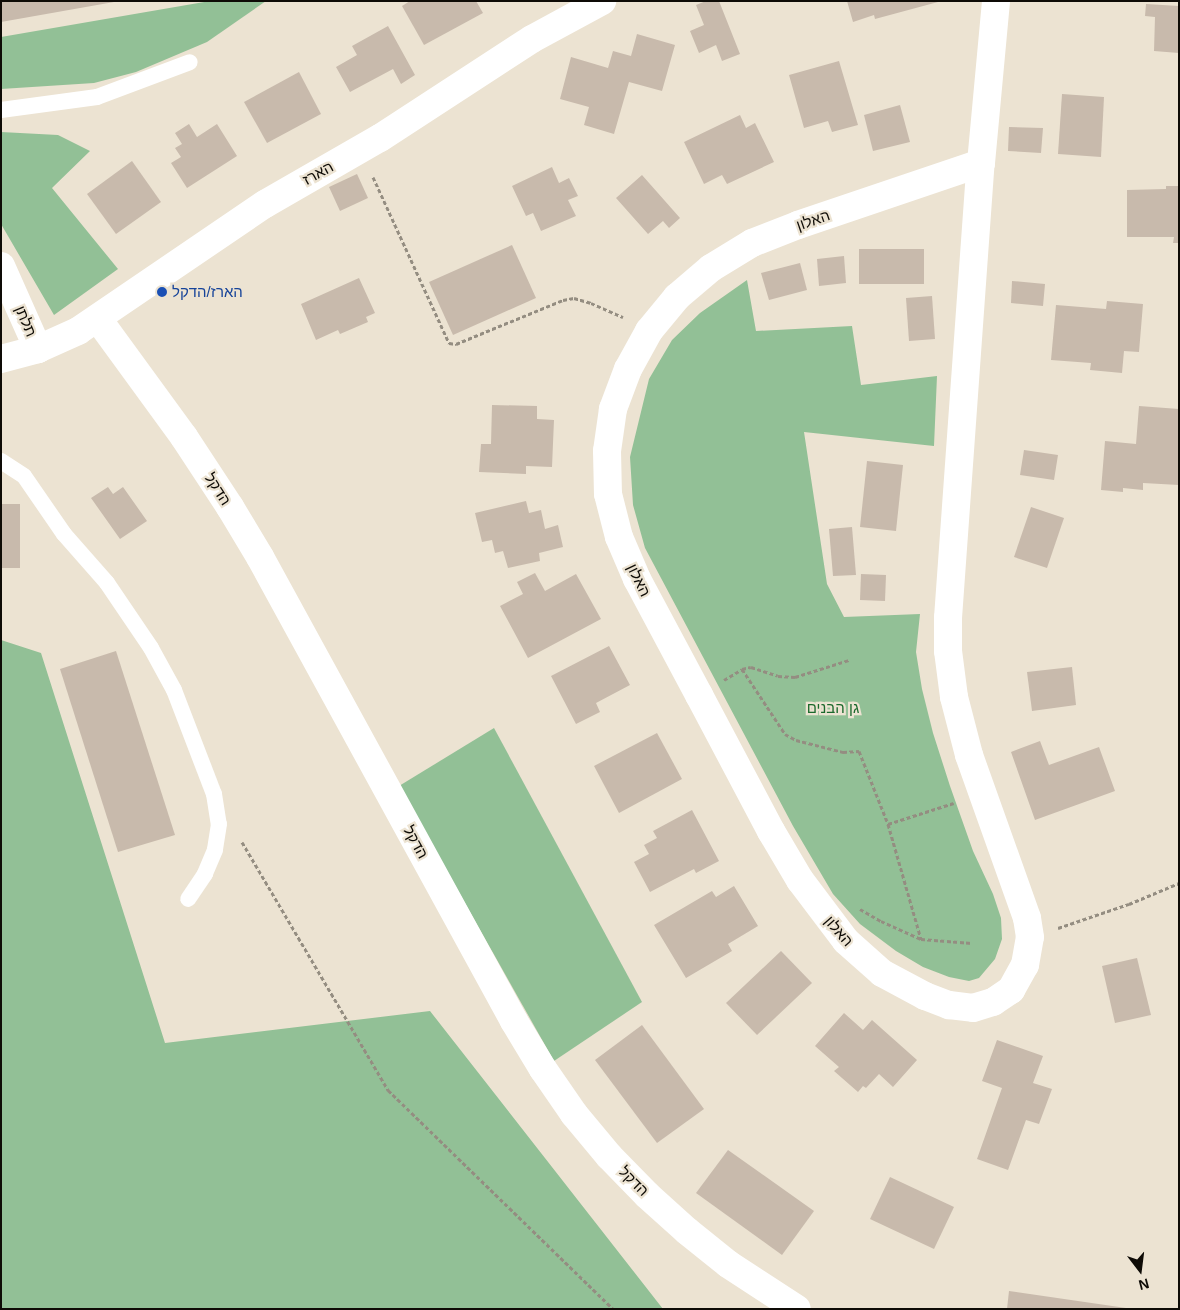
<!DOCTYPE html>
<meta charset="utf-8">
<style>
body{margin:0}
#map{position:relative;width:1180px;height:1310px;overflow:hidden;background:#ece3d2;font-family:Arial,"Noto Sans Hebrew",sans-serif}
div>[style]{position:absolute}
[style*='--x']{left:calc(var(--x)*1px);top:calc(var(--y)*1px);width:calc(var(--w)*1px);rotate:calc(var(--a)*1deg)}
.green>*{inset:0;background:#92c096}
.building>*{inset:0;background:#c8baac}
.path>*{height:3px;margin-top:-1.5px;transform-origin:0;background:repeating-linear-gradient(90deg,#948d81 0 4px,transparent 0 6.5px)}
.service>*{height:16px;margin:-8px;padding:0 8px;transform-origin:8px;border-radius:8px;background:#fff}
.minor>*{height:28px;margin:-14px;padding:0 14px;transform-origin:14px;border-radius:14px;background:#fff}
.tertiary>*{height:28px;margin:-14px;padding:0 14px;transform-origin:14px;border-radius:14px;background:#fff}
.dots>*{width:14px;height:14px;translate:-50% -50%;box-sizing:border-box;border:2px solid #ece3d2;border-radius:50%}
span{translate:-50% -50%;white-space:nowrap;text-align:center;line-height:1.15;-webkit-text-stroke:4.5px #ece3d2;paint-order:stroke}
.street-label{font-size:15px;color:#0e0b06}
.transit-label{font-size:15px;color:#164399}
.left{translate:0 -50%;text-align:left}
.park-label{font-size:15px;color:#1b692c}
.frame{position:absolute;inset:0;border:2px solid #0e0b06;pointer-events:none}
.north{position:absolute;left:1115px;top:1245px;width:50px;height:50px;-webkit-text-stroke:4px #ece3d2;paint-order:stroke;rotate:165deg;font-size:14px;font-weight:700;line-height:20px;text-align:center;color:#0e0b06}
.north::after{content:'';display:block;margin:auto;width:18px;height:22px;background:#0e0b06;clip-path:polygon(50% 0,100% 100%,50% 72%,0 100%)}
</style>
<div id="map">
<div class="green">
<div style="clip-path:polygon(210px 1px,266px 1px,207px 42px,136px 72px,94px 83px,1px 89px,1px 37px)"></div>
<div style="clip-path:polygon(1px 132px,58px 135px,90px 151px,52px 188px,118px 269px,54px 315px,1px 224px)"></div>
<div style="clip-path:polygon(747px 280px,756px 331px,852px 326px,861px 385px,937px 376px,934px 446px,804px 432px,827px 584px,844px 617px,920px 614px,916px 652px,922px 689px,933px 733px,950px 786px,973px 851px,993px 894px,1001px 918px,1002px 939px,995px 959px,979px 978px,969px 981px,949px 977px,923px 967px,896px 951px,860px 924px,833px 894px,793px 826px,645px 548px,633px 505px,630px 457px,649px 379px,672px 340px,700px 313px)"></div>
<div style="clip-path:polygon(1px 640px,41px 653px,165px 1043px,430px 1011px,663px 1309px,1px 1309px)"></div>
<div style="clip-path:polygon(494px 728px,642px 1002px,554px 1061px,399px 786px)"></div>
</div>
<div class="building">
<div style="clip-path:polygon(1px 1px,114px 1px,114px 2px,1px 22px)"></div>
<div style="clip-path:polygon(410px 1px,476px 1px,483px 13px,424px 45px,402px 6px)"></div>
<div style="clip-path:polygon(706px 1px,719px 1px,740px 54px,722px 61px,716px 45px,699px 53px,690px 31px,704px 25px,696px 5px)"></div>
<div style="clip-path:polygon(847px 1px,938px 1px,938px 2px,875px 19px,874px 15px,853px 22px)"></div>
<div style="clip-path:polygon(1146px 4px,1179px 6px,1179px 53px,1154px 51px,1155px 17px,1145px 16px)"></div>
<div style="clip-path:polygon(388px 26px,415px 75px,401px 84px,393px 69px,350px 92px,336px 67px,357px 55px,352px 46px)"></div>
<div style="clip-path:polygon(637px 34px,675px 45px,662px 91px,629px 82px,614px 134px,584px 125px,589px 107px,560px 99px,571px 57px,608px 68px,613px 51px,631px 56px)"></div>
<div style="clip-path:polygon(839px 61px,858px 125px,832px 132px,828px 121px,804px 128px,789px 75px)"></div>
<div style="clip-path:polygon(299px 72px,321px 114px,267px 143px,244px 102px)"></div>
<div style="clip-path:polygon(1062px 94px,1104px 97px,1101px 157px,1058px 154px)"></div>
<div style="clip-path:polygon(900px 105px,910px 142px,873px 151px,864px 115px)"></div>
<div style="clip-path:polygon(740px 115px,746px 128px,755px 123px,774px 162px,727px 184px,722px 175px,704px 184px,684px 142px)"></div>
<div style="clip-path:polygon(189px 124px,197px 137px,217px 124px,237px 156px,187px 188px,171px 163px,181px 157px,175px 148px,182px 144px,175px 133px)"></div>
<div style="clip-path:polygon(1009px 127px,1043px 128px,1041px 153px,1008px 151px)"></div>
<div style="clip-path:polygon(132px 161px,161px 202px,116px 234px,87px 194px)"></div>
<div style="clip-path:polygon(552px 167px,559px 183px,569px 178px,578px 196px,568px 200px,576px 216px,541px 231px,533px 213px,526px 216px,512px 186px)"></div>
<div style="clip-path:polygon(357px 174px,368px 198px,340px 211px,329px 187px)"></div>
<div style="clip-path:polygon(642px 175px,680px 218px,669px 228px,663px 221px,648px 234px,616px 198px)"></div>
<div style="clip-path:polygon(1166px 186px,1179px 186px,1179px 243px,1173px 243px,1174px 237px,1127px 237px,1127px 190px,1166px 189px)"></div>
<div style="clip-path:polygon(512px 245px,536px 298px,453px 335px,429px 282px)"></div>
<div style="clip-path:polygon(859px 249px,924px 249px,924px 284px,859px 284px)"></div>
<div style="clip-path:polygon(844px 256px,846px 283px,819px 286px,817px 259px)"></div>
<div style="clip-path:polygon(800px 263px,807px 290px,769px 300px,761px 273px)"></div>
<div style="clip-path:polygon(359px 278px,375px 313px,366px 317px,368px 322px,340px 334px,338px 330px,316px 340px,301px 304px)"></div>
<div style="clip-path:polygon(1012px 281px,1045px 284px,1043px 306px,1011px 303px)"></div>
<div style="clip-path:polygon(932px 296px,935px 339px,909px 341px,906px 298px)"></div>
<div style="clip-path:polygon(1107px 301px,1143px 304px,1139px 352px,1124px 351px,1122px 373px,1090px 370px,1091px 363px,1051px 360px,1056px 305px,1106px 309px)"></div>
<div style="clip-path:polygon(492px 405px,537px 406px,537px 419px,554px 420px,552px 467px,526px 466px,526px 474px,479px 472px,481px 444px,491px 444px)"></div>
<div style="clip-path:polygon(1139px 406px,1179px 409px,1179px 485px,1143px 483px,1143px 490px,1123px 488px,1123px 492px,1101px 490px,1105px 441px,1136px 444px)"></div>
<div style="clip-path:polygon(1024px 450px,1058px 455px,1054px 480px,1020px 475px)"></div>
<div style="clip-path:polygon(867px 461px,903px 465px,896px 531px,860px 527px)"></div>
<div style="clip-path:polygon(108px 487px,113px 494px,123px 487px,147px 521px,120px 539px,91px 498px)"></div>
<div style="clip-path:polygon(526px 501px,529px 513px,541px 510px,545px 529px,558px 525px,563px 547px,539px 553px,540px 561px,508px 568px,503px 551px,495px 553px,492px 540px,482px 542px,475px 513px)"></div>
<div style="clip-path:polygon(1px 504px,20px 504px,20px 568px,1px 568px)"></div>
<div style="clip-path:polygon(1031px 507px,1064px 518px,1047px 568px,1014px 557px)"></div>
<div style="clip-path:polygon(852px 527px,856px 575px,833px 576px,829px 529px)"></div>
<div style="clip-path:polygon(535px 573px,545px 591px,576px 574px,601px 619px,528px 658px,500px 606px,523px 594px,517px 582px)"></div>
<div style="clip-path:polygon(861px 574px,886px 575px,885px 601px,860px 600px)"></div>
<div style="clip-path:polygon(609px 646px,630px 685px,596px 703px,600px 712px,576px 724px,551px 676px)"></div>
<div style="clip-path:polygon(116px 651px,175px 835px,118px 852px,60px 669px)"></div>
<div style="clip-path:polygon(1072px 667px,1076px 705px,1032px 711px,1027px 672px)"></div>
<div style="clip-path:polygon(657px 733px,682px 779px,619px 813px,594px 766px)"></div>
<div style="clip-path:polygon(1040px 741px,1049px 765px,1099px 747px,1115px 791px,1035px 820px,1011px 752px)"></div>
<div style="clip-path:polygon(692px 810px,719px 861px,696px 873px,694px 869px,650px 892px,634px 862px,649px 854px,644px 845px,657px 838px,653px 831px)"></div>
<div style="clip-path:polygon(734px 886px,758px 926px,728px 944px,732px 951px,686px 978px,654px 925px,712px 891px,716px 897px)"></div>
<div style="clip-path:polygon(781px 951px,812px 983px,757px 1035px,726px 1003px)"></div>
<div style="clip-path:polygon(1137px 958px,1151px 1015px,1115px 1023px,1102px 966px)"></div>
<div style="clip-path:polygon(844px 1013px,863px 1030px,872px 1020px,917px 1060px,893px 1087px,879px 1074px,866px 1088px,863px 1086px,858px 1092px,834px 1071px,839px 1067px,815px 1046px)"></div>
<div style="clip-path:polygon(642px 1025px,704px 1109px,657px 1143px,595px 1060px)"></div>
<div style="clip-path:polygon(997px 1040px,1043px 1056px,1033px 1083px,1052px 1089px,1039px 1124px,1026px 1120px,1008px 1170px,977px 1159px,1002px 1088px,982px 1081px)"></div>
<div style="clip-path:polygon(728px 1150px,814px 1211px,782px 1255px,696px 1193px)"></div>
<div style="clip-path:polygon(890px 1177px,954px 1207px,934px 1249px,870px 1219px)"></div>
<div style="clip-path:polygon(1009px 1291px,1126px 1308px,1126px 1309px,1007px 1309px)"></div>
</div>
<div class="path">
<div style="--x:373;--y:177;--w:183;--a:65.4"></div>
<div style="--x:449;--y:343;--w:7;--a:8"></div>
<div style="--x:456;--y:344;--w:116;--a:-22.4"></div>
<div style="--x:563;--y:300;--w:11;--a:-10"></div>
<div style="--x:574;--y:298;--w:18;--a:16"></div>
<div style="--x:591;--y:303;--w:35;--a:24"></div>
<div style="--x:742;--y:669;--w:78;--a:56.5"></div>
<div style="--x:785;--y:734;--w:13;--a:29"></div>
<div style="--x:796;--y:740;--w:49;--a:14.3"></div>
<div style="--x:843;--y:752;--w:16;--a:-4"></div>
<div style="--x:859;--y:751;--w:79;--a:68.3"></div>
<div style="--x:888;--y:824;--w:120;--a:74"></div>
<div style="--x:724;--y:680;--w:21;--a:-31"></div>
<div style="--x:742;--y:669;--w:9;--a:-13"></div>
<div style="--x:751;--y:667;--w:28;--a:18"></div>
<div style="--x:778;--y:676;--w:17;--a:3"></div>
<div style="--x:795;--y:677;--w:57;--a:-17.5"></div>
<div style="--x:888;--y:824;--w:69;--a:-17.7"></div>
<div style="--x:242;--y:842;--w:288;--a:59.5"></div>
<div style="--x:388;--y:1090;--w:314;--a:44.2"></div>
<div style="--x:860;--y:909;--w:24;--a:30"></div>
<div style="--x:881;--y:921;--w:44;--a:24.2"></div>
<div style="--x:921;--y:939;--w:51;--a:4.5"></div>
<div style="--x:1058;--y:928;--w:75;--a:-18.7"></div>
<div style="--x:1129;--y:904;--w:54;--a:-22.8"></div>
</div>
<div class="service">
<div style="--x:1;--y:110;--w:97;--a:-7.7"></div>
<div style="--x:97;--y:97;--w:99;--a:-20.6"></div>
<div style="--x:1;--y:461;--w:27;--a:33"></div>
<div style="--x:24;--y:476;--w:70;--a:55.4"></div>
<div style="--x:64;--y:534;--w:65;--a:48.7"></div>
<div style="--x:107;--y:583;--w:78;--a:55.9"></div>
<div style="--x:151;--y:648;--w:48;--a:61.3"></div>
<div style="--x:174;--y:690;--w:111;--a:69"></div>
<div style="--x:214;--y:794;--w:30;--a:81"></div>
<div style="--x:219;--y:824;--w:26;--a:99"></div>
<div style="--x:215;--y:850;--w:26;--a:113"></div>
<div style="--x:205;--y:874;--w:30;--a:124"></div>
</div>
<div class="minor">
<div style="--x:981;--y:163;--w:193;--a:161.3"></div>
<div style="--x:798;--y:225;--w:49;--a:158.6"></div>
<div style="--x:752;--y:243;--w:48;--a:148.6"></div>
<div style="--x:711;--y:268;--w:45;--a:139.5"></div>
<div style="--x:677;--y:297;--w:44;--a:129.5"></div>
<div style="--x:649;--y:331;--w:43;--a:118.9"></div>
<div style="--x:628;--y:369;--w:43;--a:110.6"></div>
<div style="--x:613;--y:409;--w:42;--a:98.1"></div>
<div style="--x:607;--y:451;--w:43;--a:88.7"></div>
<div style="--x:608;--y:494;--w:44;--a:75.7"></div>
<div style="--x:619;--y:537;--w:46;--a:66.8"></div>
<div style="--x:637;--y:579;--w:132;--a:61.9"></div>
<div style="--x:699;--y:695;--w:154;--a:62.1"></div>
<div style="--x:771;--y:831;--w:57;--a:59.4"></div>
<div style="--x:800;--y:880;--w:76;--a:53"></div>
<div style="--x:846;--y:941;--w:48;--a:41.6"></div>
<div style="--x:882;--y:973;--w:49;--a:28.1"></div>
<div style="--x:925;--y:996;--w:26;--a:21"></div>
<div style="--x:949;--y:1005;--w:24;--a:7"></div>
<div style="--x:973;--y:1008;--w:21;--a:-17"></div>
<div style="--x:993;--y:1002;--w:22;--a:-34"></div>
<div style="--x:1011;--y:990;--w:29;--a:-61"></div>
<div style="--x:1025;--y:965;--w:28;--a:-80"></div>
<div style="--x:1030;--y:937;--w:19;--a:-99"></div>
<div style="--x:1027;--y:918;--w:173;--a:-109.6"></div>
<div style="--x:969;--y:755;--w:60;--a:-104.5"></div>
<div style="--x:954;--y:697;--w:46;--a:-97.4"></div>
<div style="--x:948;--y:651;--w:33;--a:-90"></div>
<div style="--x:948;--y:618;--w:456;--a:-85.9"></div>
<div style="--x:981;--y:163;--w:163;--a:-84.7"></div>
<div style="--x:1;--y:266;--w:91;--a:66"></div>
<div style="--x:98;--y:319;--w:146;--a:53.9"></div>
<div style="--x:184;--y:437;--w:84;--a:56.7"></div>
<div style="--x:230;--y:507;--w:58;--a:59"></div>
<div style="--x:260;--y:557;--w:529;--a:61.3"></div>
<div style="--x:514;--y:1021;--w:56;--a:58.9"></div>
<div style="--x:543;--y:1069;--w:55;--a:55.4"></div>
<div style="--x:574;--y:1114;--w:55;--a:50.2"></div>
<div style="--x:609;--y:1156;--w:54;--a:45.7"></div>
<div style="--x:647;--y:1195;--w:54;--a:42"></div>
<div style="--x:687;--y:1231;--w:53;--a:38.8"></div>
<div style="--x:728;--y:1264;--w:82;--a:33.1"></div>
</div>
<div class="tertiary">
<div style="--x:1;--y:359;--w:38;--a:-15"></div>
<div style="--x:38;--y:349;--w:44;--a:-24.2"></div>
<div style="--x:78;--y:331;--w:226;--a:-34.2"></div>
<div style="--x:265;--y:204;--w:133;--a:-29.9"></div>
<div style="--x:380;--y:138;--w:181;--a:-33.1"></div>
<div style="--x:532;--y:39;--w:80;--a:-28.5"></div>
</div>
<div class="dots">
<div style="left:162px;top:292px;background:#1a4fb4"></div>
</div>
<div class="street-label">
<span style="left:318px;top:173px;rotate:-29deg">הארז</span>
<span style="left:813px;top:220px;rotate:-19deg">האלון</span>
<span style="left:26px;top:321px;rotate:67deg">תלתן</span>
<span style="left:218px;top:489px;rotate:57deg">הדקל</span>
<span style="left:639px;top:580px;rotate:64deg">האלון</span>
<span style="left:416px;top:842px;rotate:61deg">הדקל</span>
<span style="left:839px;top:931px;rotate:49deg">האלון</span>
<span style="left:634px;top:1181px;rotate:45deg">הדקל</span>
</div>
<div class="transit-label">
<span class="left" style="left:172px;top:292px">הארז/הדקל</span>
</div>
<div class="park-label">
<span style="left:833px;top:708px">גן הבנים</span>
</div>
<div class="frame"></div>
<div class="north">N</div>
</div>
